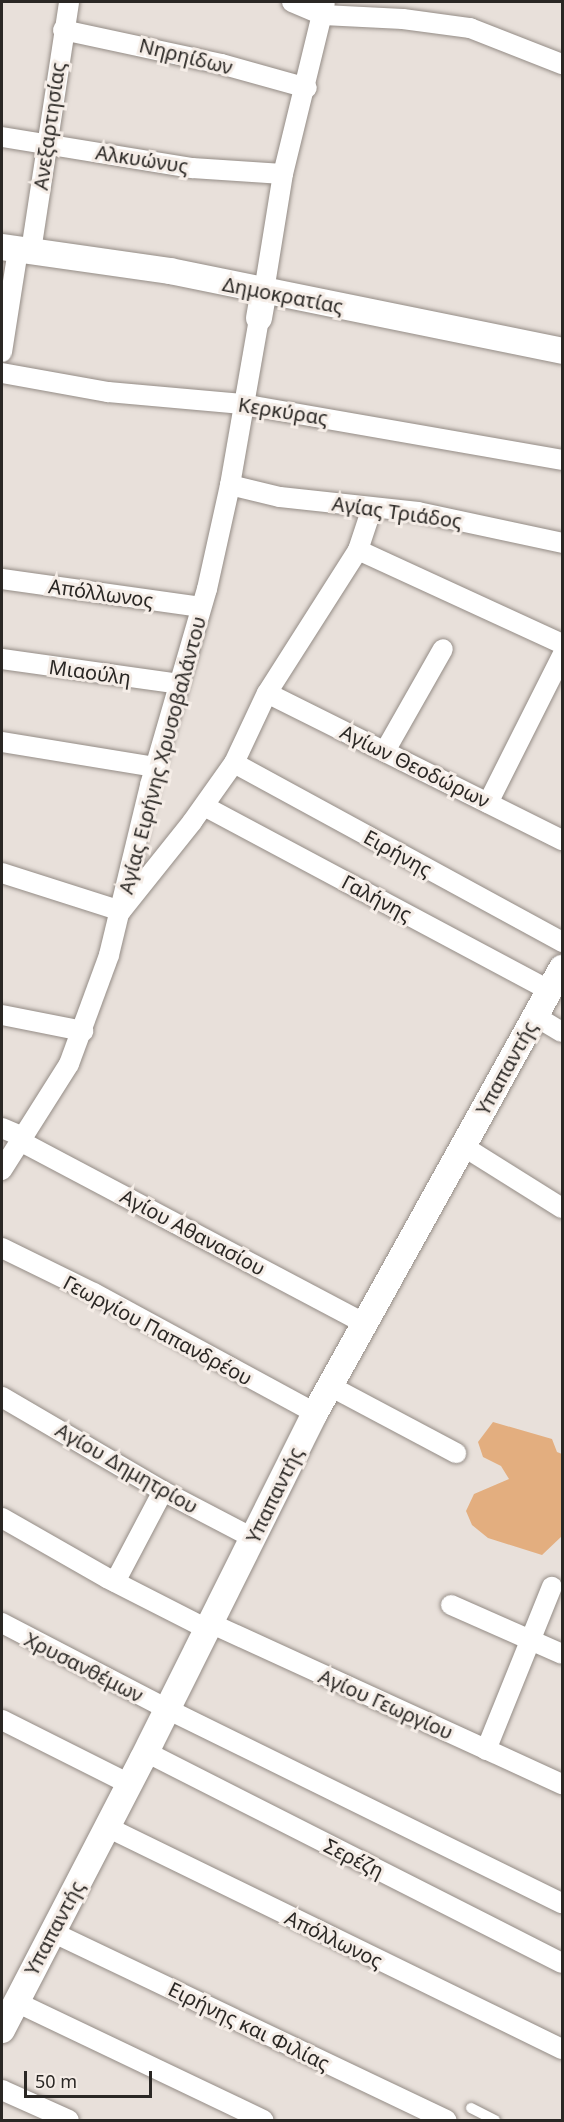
<!DOCTYPE html>
<meta charset="utf-8">
<style>
body{margin:0}
#map{position:relative;width:564px;height:2122px;overflow:hidden;background:#e8e0da;font-family:"Noto Sans",sans-serif}
div>[style]{position:absolute}
[style*='--x']{left:calc(var(--x)*1px);top:calc(var(--y)*1px);width:calc(var(--w)*1px);rotate:calc(var(--a)*1deg)}
.green>*{inset:0;background:#e3ae7f}
.roads{filter:drop-shadow(0 0 2px #948c86) drop-shadow(0 0 2px #948c86)}
.service>*{height:10px;margin:-5px;padding:0 5px;transform-origin:5px;border-radius:5px;background:#fff}
.minor>*{height:20px;margin:-10px;padding:0 10px;transform-origin:10px;border-radius:10px;background:#fff}
.tertiary>*{height:26px;margin:-13px;padding:0 13px;transform-origin:13px;border-radius:13px;background:#fff}
span{translate:-50% -50%;white-space:nowrap;text-align:center;line-height:1.15;-webkit-text-stroke:6px #f5ede7;paint-order:stroke}
.street-label{font-size:20px;color:#2a2724}
.frame{position:absolute;inset:0;border:3px solid #2a2724;pointer-events:none}
.scale{position:absolute;left:24px;top:2071px;width:128px;height:27px;box-sizing:border-box;border:3px solid #2a2724;border-top:0;padding-left:8px;font-size:18px;line-height:21px;white-space:nowrap;color:#2a2724;-webkit-text-stroke:4px #f5ede7;paint-order:stroke}
</style>
<div id="map">
<div class="green">
<div style="clip-path:polygon(493px 1422px,552px 1439px,557px 1452px,562px 1454px,562px 1536px,542px 1555px,488px 1538px,472px 1525px,466px 1511px,474px 1494px,509px 1479px,501px 1466px,483px 1457px,478px 1442px)"></div>
</div>
<div class="roads">
<div class="service">
<div style="--x:471;--y:2108;--w:27;--a:27"></div>
</div>
<div class="minor">
<div style="--x:292;--y:2;--w:34;--a:23"></div>
<div style="--x:323;--y:15;--w:80;--a:2.9"></div>
<div style="--x:403;--y:19;--w:68;--a:7.7"></div>
<div style="--x:470;--y:28;--w:99;--a:21.4"></div>
<div style="--x:63;--y:30;--w:162;--a:12.1"></div>
<div style="--x:221;--y:64;--w:89;--a:15.6"></div>
<div style="--x:2;--y:137;--w:193;--a:9.3"></div>
<div style="--x:192;--y:168;--w:91;--a:3.8"></div>
<div style="--x:31;--y:251;--w:252;--a:-81.3"></div>
<div style="--x:264;--y:291;--w:119;--a:-80.8"></div>
<div style="--x:283;--y:174;--w:177;--a:-76.3"></div>
<div style="--x:2;--y:352;--w:103;--a:-81.1"></div>
<div style="--x:2;--y:373;--w:108;--a:10.2"></div>
<div style="--x:108;--y:392;--w:135;--a:5.1"></div>
<div style="--x:242;--y:404;--w:325;--a:9.9"></div>
<div style="--x:230;--y:485;--w:51;--a:13.5"></div>
<div style="--x:280;--y:497;--w:139;--a:6.2"></div>
<div style="--x:418;--y:512;--w:147;--a:12.1"></div>
<div style="--x:358;--y:550;--w:225;--a:24.7"></div>
<div style="--x:2;--y:579;--w:201;--a:8"></div>
<div style="--x:2;--y:659;--w:179;--a:8"></div>
<div style="--x:267;--y:693;--w:330;--a:26.5"></div>
<div style="--x:2;--y:742;--w:155;--a:9.3"></div>
<div style="--x:385;--y:751;--w:117;--a:-60.4"></div>
<div style="--x:234;--y:763;--w:374;--a:28.6"></div>
<div style="--x:488;--y:803;--w:165;--a:-63.3"></div>
<div style="--x:204;--y:806;--w:392;--a:28.1"></div>
<div style="--x:2;--y:873;--w:125;--a:17.7"></div>
<div style="--x:121;--y:911;--w:114;--a:-51.4"></div>
<div style="--x:192;--y:822;--w:72;--a:-54.6"></div>
<div style="--x:234;--y:763;--w:77;--a:-64.8"></div>
<div style="--x:267;--y:693;--w:169;--a:-57.5"></div>
<div style="--x:358;--y:550;--w:44;--a:-71.6"></div>
<div style="--x:2;--y:1015;--w:83;--a:11.2"></div>
<div style="--x:535;--y:1016;--w:31;--a:31"></div>
<div style="--x:2;--y:1128;--w:23;--a:23"></div>
<div style="--x:20;--y:1141;--w:391;--a:27.9"></div>
<div style="--x:463;--y:1146;--w:117;--a:32.1"></div>
<div style="--x:2;--y:1170;--w:125;--a:-57.7"></div>
<div style="--x:69;--y:1064;--w:116;--a:-69.8"></div>
<div style="--x:109;--y:955;--w:175;--a:-76.4"></div>
<div style="--x:150;--y:785;--w:204;--a:-73.8"></div>
<div style="--x:207;--y:589;--w:107;--a:-77.5"></div>
<div style="--x:230;--y:485;--w:169;--a:-80.1"></div>
<div style="--x:2;--y:1248;--w:102;--a:26.1"></div>
<div style="--x:94;--y:1293;--w:251;--a:28.5"></div>
<div style="--x:330;--y:1386;--w:143;--a:28"></div>
<div style="--x:2;--y:1397;--w:186;--a:30.3"></div>
<div style="--x:163;--y:1491;--w:102;--a:27.6"></div>
<div style="--x:2;--y:1518;--w:121;--a:29.7"></div>
<div style="--x:107;--y:1578;--w:112;--a:27"></div>
<div style="--x:115;--y:1582;--w:103;--a:-62.2"></div>
<div style="--x:451;--y:1605;--w:121;--a:23.8"></div>
<div style="--x:2;--y:1623;--w:186;--a:27.5"></div>
<div style="--x:167;--y:1709;--w:440;--a:26.2"></div>
<div style="--x:210;--y:1623;--w:387;--a:24.6"></div>
<div style="--x:2;--y:1720;--w:142;--a:26.7"></div>
<div style="--x:486;--y:1750;--w:176;--a:-68"></div>
<div style="--x:146;--y:1752;--w:466;--a:26.9"></div>
<div style="--x:107;--y:1827;--w:506;--a:26.01"></div>
<div style="--x:52;--y:1932;--w:437;--a:25.5"></div>
<div style="--x:16;--y:2002;--w:274;--a:25.5"></div>
<div style="--x:2;--y:2090;--w:73;--a:24.1"></div>
</div>
<div class="tertiary">
<div style="--x:2;--y:247;--w:170;--a:8.1"></div>
<div style="--x:170;--y:271;--w:400;--a:11.5"></div>
<div style="--x:259;--y:318;--w:27;--a:-80"></div>
<div style="--x:2;--y:2030;--w:306;--a:-62.6"></div>
<div style="--x:143;--y:1758;--w:385;--a:-63.5"></div>
<div style="--x:315;--y:1413;--w:509;--a:-60.97"></div>
</div>
</div>
<div class="street-label">
<span style="left:186px;top:56px;rotate:14deg">Νηρηίδων</span>
<span style="left:49px;top:126px;rotate:-82deg">Ανεξαρτησίας</span>
<span style="left:142px;top:159px;rotate:9deg">Αλκυώνυς</span>
<span style="left:283px;top:295px;rotate:11deg">Δημοκρατίας</span>
<span style="left:283px;top:411px;rotate:9deg">Κερκύρας</span>
<span style="left:397px;top:512px;rotate:8deg">Αγίας Τριάδος</span>
<span style="left:101px;top:593px;rotate:8deg">Απόλλωνος</span>
<span style="left:90px;top:672px;rotate:8deg">Μιαούλη</span>
<span style="left:162px;top:755px;rotate:-75deg">Αγίας Ειρήνης Χρυσοβαλάντου</span>
<span style="left:415px;top:766px;rotate:26deg">Αγίων Θεοδώρων</span>
<span style="left:398px;top:853px;rotate:29deg">Ειρήνης</span>
<span style="left:377px;top:898px;rotate:28deg">Γαλήνης</span>
<span style="left:506px;top:1068px;rotate:-61deg">Υπαπαντής</span>
<span style="left:193px;top:1232px;rotate:28deg">Αγίου Αθανασίου</span>
<span style="left:158px;top:1330px;rotate:28deg">Γεωργίου Παπανδρέου</span>
<span style="left:127px;top:1468px;rotate:30deg">Αγίου Δημητρίου</span>
<span style="left:274px;top:1495px;rotate:-64deg">Υπαπαντής</span>
<span style="left:84px;top:1667px;rotate:27deg">Χρυσανθέμων</span>
<span style="left:386px;top:1704px;rotate:24deg">Αγίου Γεωργίου</span>
<span style="left:354px;top:1858px;rotate:26deg">Σερέζη</span>
<span style="left:54px;top:1928px;rotate:-62deg">Υπαπαντής</span>
<span style="left:334px;top:1939px;rotate:26deg">Απόλλωνος</span>
<span style="left:249px;top:2026px;rotate:26deg">Ειρήνης και Φιλίας</span>
</div>
<div class="frame"></div>
<div class="scale">50 m</div>
</div>
